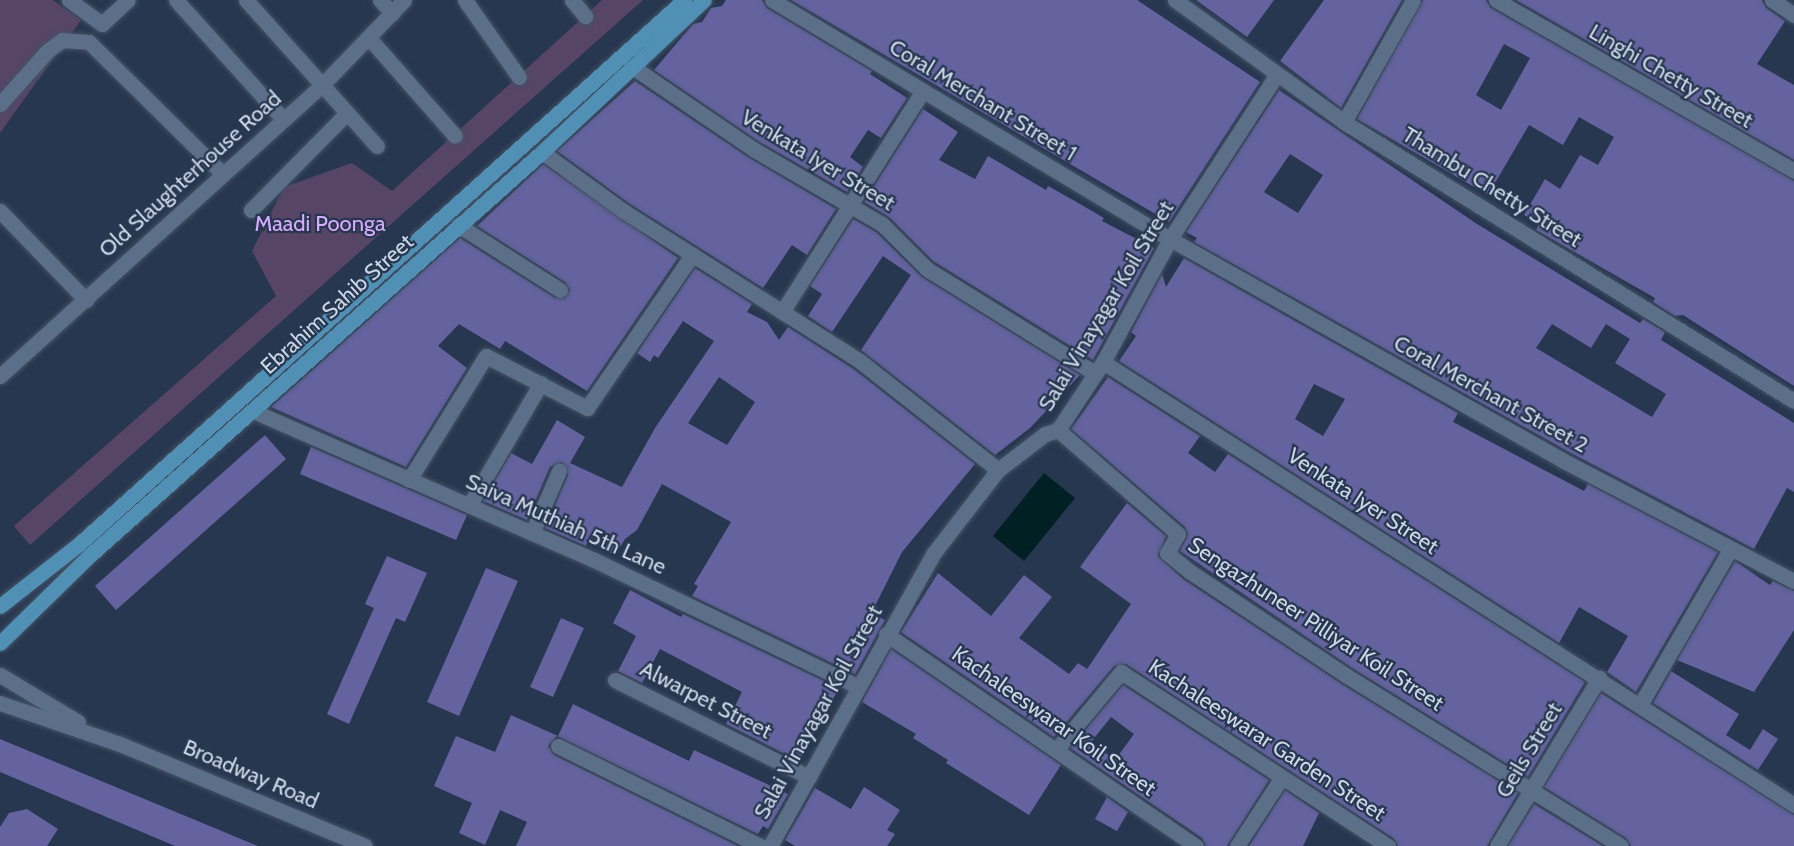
<!DOCTYPE html>
<style>
body{margin:0}
#map{position:relative;width:1794px;height:846px;overflow:hidden;background:#27374f;font-family:Cabin,sans-serif}
div>[style]{position:absolute}
[style*='--x']{left:calc(var(--x)*1px);top:calc(var(--y)*1px);width:calc(var(--w)*1px);rotate:calc(var(--a)*1deg)}
.green>*{inset:0;background:#574566}
.water>*{inset:0;background:#002023}
.building>*{inset:0;background:#64639f}
.roads{filter:drop-shadow(0 0 2px #445266) drop-shadow(0 0 2px #445266)}
.minor>*{height:15px;margin:-7.5px;padding:0 7.5px;transform-origin:7.5px;border-radius:7.5px;background:#5c6f89}
.tertiary>*{height:15px;margin:-7.5px;padding:0 7.5px;transform-origin:7.5px;border-radius:7.5px;background:#5c6f89}
.secondary>*{height:15px;margin:-7.5px;padding:0 7.5px;transform-origin:7.5px;border-radius:7.5px;background:#5c6f89}
.primary>*{height:15px;margin:-7.5px;padding:0 7.5px;transform-origin:7.5px;border-radius:7.5px;background:#4f90b4}
span{translate:-50% -50%;white-space:nowrap;text-align:center;line-height:1.15;-webkit-text-stroke:4.5px #27374f;paint-order:stroke}
.street-label{font-size:22px;color:#ccd7e6}
.park-label{font-size:22px;color:#d9abfe}
</style>
<div id="map">
<div class="green">
<div style="clip-path:polygon(0 0,53px 0,81px 20px,0 133px)"></div>
<div style="clip-path:polygon(602px 0,643px 0,30px 545px,14px 526px,276px 296px,252px 251px,284px 187px,352px 163px,392px 191px)"></div>
</div>
<div class="water">
<div style="clip-path:polygon(1044px 473px,1075px 498px,1024px 561px,993px 536px)"></div>
</div>
<div class="building">
<div style="clip-path:polygon(726px 0,762px 0,767px 8px,872px 71px,870px 74px,907px 98px,881px 138px,868px 130px,850px 157px,863px 167px,847px 192px,758px 141px,654px 70px,693px 24px,702px 22px,711px 8px,722px 6px)"></div>
<div style="clip-path:polygon(791px 0,1137px 0,1260px 82px,1169px 222px)"></div>
<div style="clip-path:polygon(1196px 0,1274px 0,1247px 37px)"></div>
<div style="clip-path:polygon(1324px 0,1402px 0,1341px 108px,1280px 61px)"></div>
<div style="clip-path:polygon(evenodd,1423px 0,1486px 0,1491px 8px,1794px 181px,1794px 386px,1683px 315px,1675px 316px,1653px 302px,1655px 298px,1536px 230px,1539px 224px,1524px 215px,1545px 179px,1560px 189px,1580px 155px,1598px 165px,1614px 137px,1579px 117px,1563px 145px,1529px 125px,1488px 195px,1357px 119px,1423px 0,1504px 44px,1530px 58px,1501px 110px,1476px 95px,1504px 44px)"></div>
<div style="clip-path:polygon(1516px 0,1762px 0,1766px 8px,1785px 21px,1757px 64px,1794px 85px,1794px 160px)"></div>
<div style="clip-path:polygon(635px 81px,748px 157px,836px 209px,807px 255px,792px 245px,763px 288px,630px 204px,557px 151px)"></div>
<div style="clip-path:polygon(evenodd,1279px 90px,1477px 224px,1640px 323px,1643px 319px,1665px 332px,1661px 340px,1794px 423px,1794px 492px,1787px 488px,1754px 549px,1569px 452px,1194px 242px,1197px 238px,1186px 232px,1279px 90px,1290px 154px,1323px 175px,1298px 213px,1264px 192px,1290px 154px,1279px 90px,1552px 324px,1591px 348px,1606px 324px,1630px 339px,1615px 363px,1666px 394px,1652px 417px,1536px 348px,1552px 324px)"></div>
<div style="clip-path:polygon(923px 109px,958px 132px,939px 160px,975px 179px,988px 156px,1046px 190px,1048px 186px,1073px 200px,1104px 218px,1102px 221px,1154px 248px,1093px 360px,933px 261px,889px 217px,864px 202px)"></div>
<div style="clip-path:polygon(543px 164px,678px 258px,587px 391px,505px 341px,500px 349px,459px 324px,438px 346px,467px 368px,406px 467px,271px 407px,460px 238px,555px 298px,565px 298px,570px 290px,565px 282px,477px 226px)"></div>
<div style="clip-path:polygon(853px 219px,876px 232px,922px 277px,1080px 375px,1030px 428px,995px 455px,861px 350px,911px 275px,883px 256px,832px 332px,808px 316px,822px 294px,810px 286px)"></div>
<div style="clip-path:polygon(evenodd,1184px 258px,1458px 413px,1453px 422px,1584px 491px,1588px 484px,1718px 552px,1636px 692px,1607px 672px,1628px 636px,1579px 607px,1559px 643px,1119px 361px,1136px 336px,1131px 332px,1162px 274px,1166px 287px,1184px 258px,1314px 384px,1345px 399px,1323px 436px,1295px 419px,1314px 384px)"></div>
<div style="clip-path:polygon(evenodd,695px 268px,752px 304px,747px 312px,767px 322px,779px 340px,788px 327px,855px 370px,975px 464px,902px 552px,876px 604px,879px 617px,885px 620px,855px 674px,692px 596px,698px 586px,694px 584px,731px 522px,662px 484px,637px 530px,625px 539px,615px 556px,588px 540px,586px 546px,545px 528px,568px 475px,562px 462px,550px 467px,527px 520px,483px 501px,511px 453px,532px 464px,557px 420px,585px 437px,570px 463px,622px 487px,655px 428px,714px 341px,683px 321px,658px 358px,654px 355px,650px 362px,637px 353px,695px 268px,719px 377px,755px 402px,727px 445px,688px 423px,719px 377px)"></div>
<div style="clip-path:polygon(1108px 377px,1200px 436px,1188px 453px,1215px 472px,1228px 454px,1585px 682px,1528px 777px,1352px 668px,1180px 551px,1188px 535px,1185px 527px,1071px 429px)"></div>
<div style="clip-path:polygon(265px 435px,286px 459px,116px 610px,95px 586px)"></div>
<div style="clip-path:polygon(311px 447px,467px 515px,456px 540px,300px 474px)"></div>
<div style="clip-path:polygon(1127px 503px,1166px 536px,1158px 556px,1183px 579px,1342px 684px,1518px 793px,1487px 846px,1398px 846px,1393px 838px,1126px 664px,1114px 666px,1054px 737px,901px 632px,938px 573px,991px 616px,1024px 575px,1052px 597px,1019px 638px,1069px 674px,1078px 663px,1087px 669px,1131px 604px,1080px 567px)"></div>
<div style="clip-path:polygon(387px 556px,427px 573px,405px 622px,396px 618px,349px 724px,327px 714px,374px 608px,365px 604px)"></div>
<div style="clip-path:polygon(1735px 561px,1770px 585px,1773px 581px,1794px 591px,1794px 630px,1754px 692px,1677px 660px)"></div>
<div style="clip-path:polygon(486px 568px,518px 581px,459px 716px,427px 702px)"></div>
<div style="clip-path:polygon(630px 590px,681px 617px,683px 614px,839px 688px,799px 761px,726px 724px,742px 692px,660px 649px,642px 683px,618px 671px,636px 636px,613px 623px)"></div>
<div style="clip-path:polygon(561px 618px,584px 628px,553px 697px,530px 687px)"></div>
<div style="clip-path:polygon(891px 649px,1061px 765px,1029px 815px,946px 763px,948px 760px,913px 738px,916px 734px,862px 702px)"></div>
<div style="clip-path:polygon(1671px 671px,1739px 714px,1726px 735px,1750px 750px,1763px 729px,1778px 739px,1758px 770px,1653px 703px)"></div>
<div style="clip-path:polygon(evenodd,1123px 685px,1269px 780px,1227px 846px,1206px 846px,1202px 838px,1070px 748px,1123px 685px,1111px 717px,1134px 734px,1115px 760px,1091px 742px,1111px 717px)"></div>
<div style="clip-path:polygon(1601px 693px,1794px 815px,1794px 846px,1631px 846px,1626px 838px,1544px 787px)"></div>
<div style="clip-path:polygon(573px 704px,689px 761px,694px 750px,788px 794px,768px 829px,763px 826px,758px 834px,557px 736px,548px 746px,554px 755px,738px 846px,516px 846px,527px 822px,500px 810px,485px 845px,459px 833px,472px 803px,434px 786px,456px 736px,495px 752px,511px 715px,558px 736px)"></div>
<div style="clip-path:polygon(0 739px,258px 846px,175px 846px,0 772px)"></div>
<div style="clip-path:polygon(864px 787px,900px 810px,887px 830px,895px 834px,887px 846px,795px 846px,785px 840px,815px 788px,851px 809px)"></div>
<div style="clip-path:polygon(1285px 790px,1319px 813px,1303px 846px,1249px 846px)"></div>
<div style="clip-path:polygon(1107px 797px,1128px 812px,1117px 831px,1095px 819px)"></div>
<div style="clip-path:polygon(1534px 804px,1603px 846px,1508px 846px)"></div>
<div style="clip-path:polygon(27px 809px,58px 829px,47px 846px,0 846px,0 827px,9px 813px)"></div>
</div>
<div class="roads">
<div class="minor">
<div style="--x:69;--y:0;--w:41;--a:36"></div>
<div style="--x:102;--y:24;--w:35;--a:-43"></div>
<div style="--x:176;--y:0;--w:160;--a:48"></div>
<div style="--x:246;--y:0;--w:196;--a:48.1"></div>
<div style="--x:380;--y:0;--w:18;--a:47"></div>
<div style="--x:465;--y:0;--w:94;--a:55"></div>
<div style="--x:572;--y:0;--w:21;--a:51"></div>
<div style="--x:772;--y:0;--w:464;--a:31"></div>
<div style="--x:1170;--y:239;--w:452;--a:29.4"></div>
<div style="--x:1564;--y:461;--w:259;--a:27.6"></div>
<div style="--x:1496;--y:0;--w:344;--a:29.8"></div>
<div style="--x:1772;--y:0;--w:27;--a:34"></div>
<div style="--x:369;--y:38;--w:130;--a:48.7"></div>
<div style="--x:634;--y:68;--w:144;--a:34.2"></div>
<div style="--x:753;--y:149;--w:149;--a:30.2"></div>
<div style="--x:882;--y:224;--w:64;--a:45"></div>
<div style="--x:927;--y:269;--w:198;--a:31.8"></div>
<div style="--x:0;--y:104;--w:71;--a:-48.4"></div>
<div style="--x:47;--y:51;--w:19;--a:-36"></div>
<div style="--x:62;--y:40;--w:27;--a:4"></div>
<div style="--x:89;--y:42;--w:188;--a:44.6"></div>
<div style="--x:1344;--y:122;--w:140;--a:-60.5"></div>
<div style="--x:542;--y:152;--w:102;--a:35.9"></div>
<div style="--x:625;--y:212;--w:280;--a:32.4"></div>
<div style="--x:861;--y:362;--w:174;--a:38.2"></div>
<div style="--x:251;--y:210;--w:136;--a:-45.3"></div>
<div style="--x:0;--y:211;--w:124;--a:46"></div>
<div style="--x:458;--y:225;--w:121;--a:32.5"></div>
<div style="--x:782;--y:312;--w:262;--a:-57.5"></div>
<div style="--x:1103;--y:362;--w:821;--a:32.66"></div>
<div style="--x:0;--y:376;--w:434;--a:-42.1"></div>
<div style="--x:322;--y:85;--w:118;--a:-46"></div>
<div style="--x:253;--y:411;--w:370;--a:23.6"></div>
<div style="--x:592;--y:559;--w:294;--a:25.6"></div>
<div style="--x:1058;--y:430;--w:159;--a:40.9"></div>
<div style="--x:1178;--y:534;--w:22;--a:120"></div>
<div style="--x:1167;--y:553;--w:28;--a:39"></div>
<div style="--x:1189;--y:571;--w:190;--a:33.6"></div>
<div style="--x:1347;--y:676;--w:322;--a:31.8"></div>
<div style="--x:409;--y:480;--w:146;--a:-58.2"></div>
<div style="--x:486;--y:356;--w:114;--a:27.2"></div>
<div style="--x:587;--y:408;--w:186;--a:-55.5"></div>
<div style="--x:470;--y:504;--w:140;--a:-59.6"></div>
<div style="--x:532;--y:533;--w:68;--a:-66.5"></div>
<div style="--x:886;--y:634;--w:376;--a:34.4"></div>
<div style="--x:615;--y:680;--w:217;--a:26.6"></div>
<div style="--x:1640;--y:705;--w:179;--a:-59.9"></div>
<div style="--x:558;--y:746;--w:225;--a:26.3"></div>
<div style="--x:1056;--y:750;--w:102;--a:-50.2"></div>
<div style="--x:1121;--y:672;--w:319;--a:33.1"></div>
<div style="--x:770;--y:846;--w:334;--a:-60.8"></div>
<div style="--x:933;--y:554;--w:106;--a:-52.3"></div>
<div style="--x:998;--y:470;--w:59;--a:-37.5"></div>
<div style="--x:1045;--y:434;--w:14;--a:-17"></div>
<div style="--x:1058;--y:430;--w:82;--a:-56.5"></div>
<div style="--x:1103;--y:362;--w:140;--a:-61.4"></div>
<div style="--x:1170;--y:239;--w:194;--a:-57"></div>
<div style="--x:1237;--y:846;--w:82;--a:-56.9"></div>
<div style="--x:1497;--y:846;--w:197;--a:-58.7"></div>
</div>
<div class="tertiary">
<div style="--x:1175;--y:0;--w:208;--a:35.8"></div>
<div style="--x:1344;--y:122;--w:529;--a:31.8"></div>
</div>
<div class="secondary">
<div style="--x:0;--y:675;--w:91;--a:31.1"></div>
<div style="--x:0;--y:703;--w:127;--a:18.9"></div>
<div style="--x:120;--y:744;--w:265;--a:22.6"></div>
</div>
<div class="primary">
<div style="--x:0;--y:606;--w:100;--a:-38.1"></div>
<div style="--x:79;--y:544;--w:814;--a:-41.96"></div>
<div style="--x:0;--y:643;--w:126;--a:-44.4"></div>
<div style="--x:90;--y:555;--w:606;--a:-41.72"></div>
<div style="--x:542;--y:152;--w:222;--a:-43.2"></div>
</div>
</div>
<div class="street-label">
<span style="left:1671px;top:76px;rotate:30deg">Linghi Chetty Street</span>
<span style="left:983px;top:100px;rotate:31deg">Coral Merchant Street 1</span>
<span style="left:818px;top:160px;rotate:31deg">Venkata Iyer Street</span>
<span style="left:190px;top:174px;rotate:-42deg">Old Slaughterhouse Road</span>
<span style="left:1492px;top:187px;rotate:32deg">Thambu Chetty Street</span>
<span style="left:337px;top:304px;rotate:-42deg">Ebrahim Sahib Street</span>
<span style="left:1106px;top:306px;rotate:-59deg">Salai Vinayagar Koil Street</span>
<span style="left:1491px;top:394px;rotate:29deg">Coral Merchant Street 2</span>
<span style="left:1363px;top:501px;rotate:33deg">Venkata Iyer Street</span>
<span style="left:566px;top:524px;rotate:24deg">Saiva Muthiah 5th Lane</span>
<span style="left:1316px;top:624px;rotate:33deg">Sengazhuneer Pilliyar Koil Street</span>
<span style="left:706px;top:700px;rotate:27deg">Alwarpet Street</span>
<span style="left:818px;top:712px;rotate:-61deg">Salai Vinayagar Koil Street</span>
<span style="left:1054px;top:721px;rotate:35deg">Kachaleeswarar Koil Street</span>
<span style="left:1267px;top:740px;rotate:33deg">Kachaleeswarar Garden Street</span>
<span style="left:1529px;top:750px;rotate:-59deg">Geils Street</span>
<span style="left:251px;top:774px;rotate:23deg">Broadway Road</span>
</div>
<div class="park-label">
<span style="left:320px;top:224px">Maadi Poonga</span>
</div>
</div>
